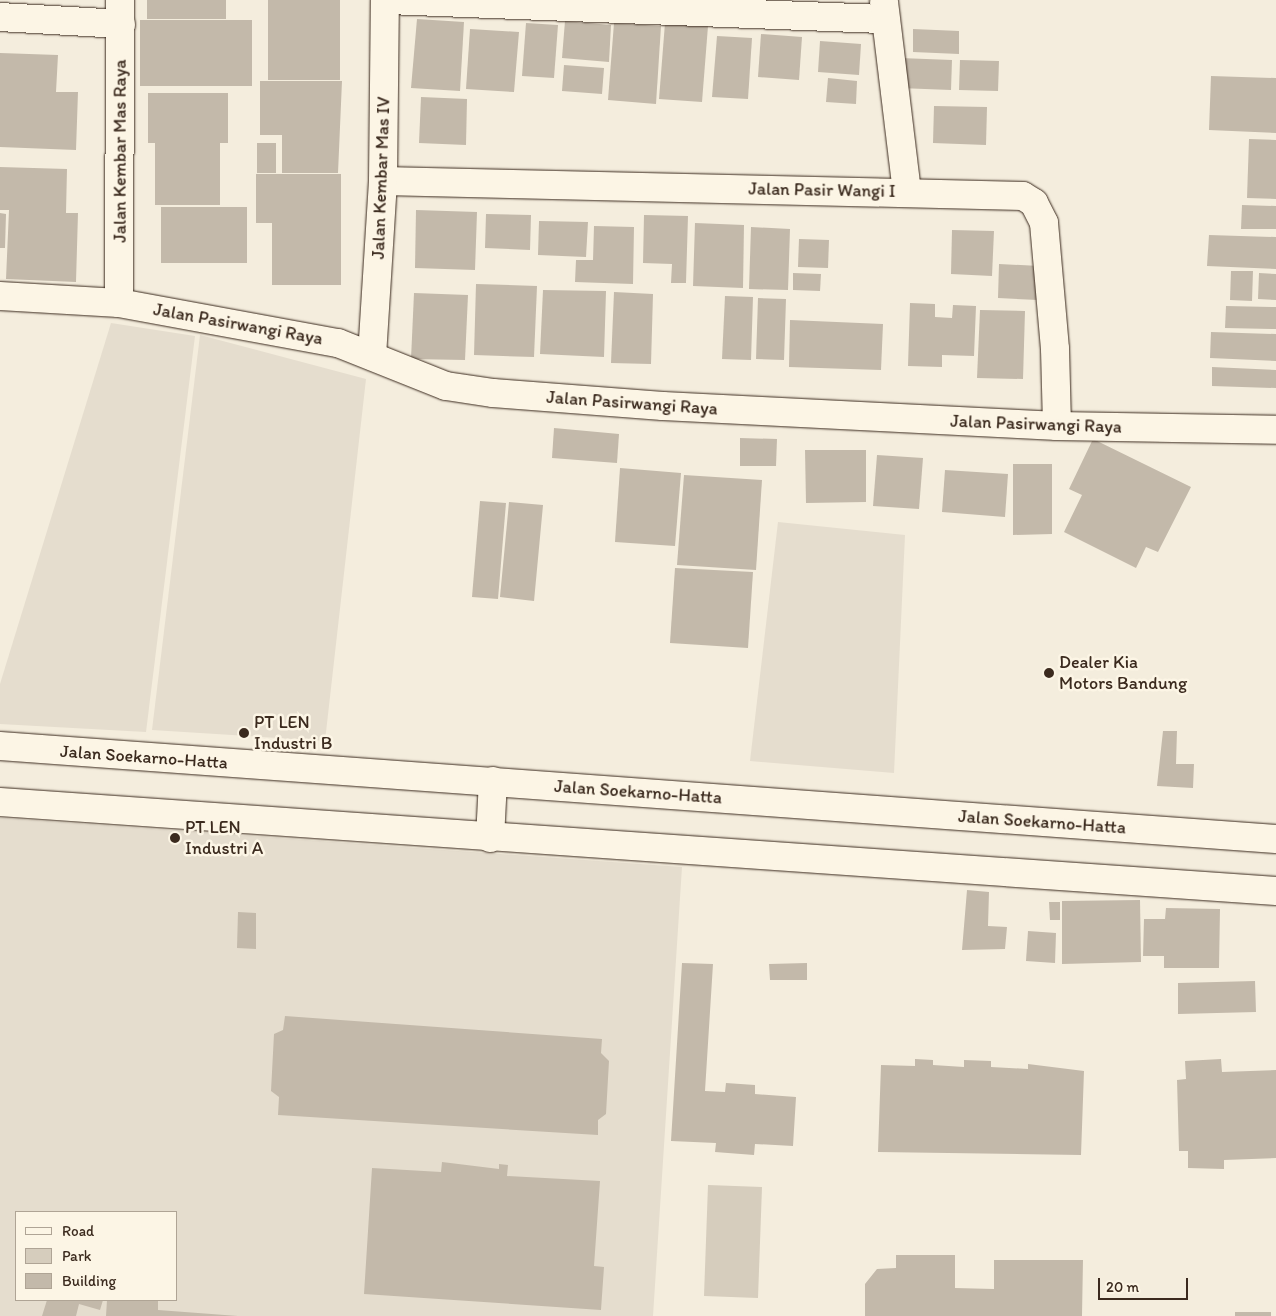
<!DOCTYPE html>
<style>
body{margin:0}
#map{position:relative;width:1276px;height:1316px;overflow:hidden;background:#f4eddd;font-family:Itim,sans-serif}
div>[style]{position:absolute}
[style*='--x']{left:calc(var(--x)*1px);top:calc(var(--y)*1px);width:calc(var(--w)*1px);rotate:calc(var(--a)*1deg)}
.built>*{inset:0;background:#e5ddce}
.green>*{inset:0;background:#d6cdbd}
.building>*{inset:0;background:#c3b9aa}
.roads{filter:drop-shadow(0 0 1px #3b2a1e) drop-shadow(0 0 1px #3b2a1e)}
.minor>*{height:28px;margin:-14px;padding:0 14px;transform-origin:14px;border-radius:14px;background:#fcf5e5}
.trunk>*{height:28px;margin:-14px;padding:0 14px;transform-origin:14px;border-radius:14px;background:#fcf5e5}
.dots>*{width:14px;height:14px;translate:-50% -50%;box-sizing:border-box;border:2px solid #fcf5e5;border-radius:50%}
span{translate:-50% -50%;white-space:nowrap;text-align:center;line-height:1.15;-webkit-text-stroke:5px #fcf5e5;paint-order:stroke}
.street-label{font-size:18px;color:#3b2a1e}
.poi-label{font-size:18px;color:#3b2a1e}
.left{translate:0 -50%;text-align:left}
.legend{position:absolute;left:15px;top:1211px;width:162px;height:90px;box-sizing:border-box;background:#fcf5e5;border:1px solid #afa495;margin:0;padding:6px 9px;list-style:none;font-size:15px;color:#3b2a1e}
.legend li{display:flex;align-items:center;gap:10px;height:25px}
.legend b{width:25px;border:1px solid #afa495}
.scale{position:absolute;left:1098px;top:1278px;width:90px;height:22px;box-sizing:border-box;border:2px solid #3b2a1e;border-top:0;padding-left:6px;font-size:15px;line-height:18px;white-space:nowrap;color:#3b2a1e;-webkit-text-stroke:4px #fcf5e5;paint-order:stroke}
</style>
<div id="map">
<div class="built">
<div style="clip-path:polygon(111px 323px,195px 336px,146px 732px,0 724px,0 684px)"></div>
<div style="clip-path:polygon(200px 335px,366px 379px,325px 741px,152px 730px)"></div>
<div style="clip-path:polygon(778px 522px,905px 535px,894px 773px,750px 761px)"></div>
<div style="clip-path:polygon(evenodd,0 818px,682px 867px,653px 1316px,0 1316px,0 818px,16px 1212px,176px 1212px,176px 1300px,16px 1300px,16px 1212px)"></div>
</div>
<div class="green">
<div style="clip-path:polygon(708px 1185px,762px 1187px,758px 1298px,704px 1296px)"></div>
</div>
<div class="building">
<div style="clip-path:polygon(147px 0,226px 0,226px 19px,147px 19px)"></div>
<div style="clip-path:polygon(268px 0,340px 0,340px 80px,268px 80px)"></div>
<div style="clip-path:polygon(417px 19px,464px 22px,460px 91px,411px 88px)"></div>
<div style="clip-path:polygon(140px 20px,252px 20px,252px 86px,140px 86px)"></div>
<div style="clip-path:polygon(565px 21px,611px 25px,609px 62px,562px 58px)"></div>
<div style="clip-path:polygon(526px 23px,558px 25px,554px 78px,522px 76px)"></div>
<div style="clip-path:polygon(614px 23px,661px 26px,656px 104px,608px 100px)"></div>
<div style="clip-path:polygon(665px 23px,708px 26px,702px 102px,659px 99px)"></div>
<div style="clip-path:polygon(470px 29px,519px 32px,514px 92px,466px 89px)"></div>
<div style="clip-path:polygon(913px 29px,959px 31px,959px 54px,913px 52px)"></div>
<div style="clip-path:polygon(761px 34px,802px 37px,799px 80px,758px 77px)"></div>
<div style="clip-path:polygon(717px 36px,752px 38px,748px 99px,712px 97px)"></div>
<div style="clip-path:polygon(820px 41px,861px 44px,859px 75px,818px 72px)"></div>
<div style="clip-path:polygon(0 53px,58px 55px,56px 92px,78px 92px,76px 150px,0 147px)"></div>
<div style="clip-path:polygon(900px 58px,952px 60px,951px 90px,899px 88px)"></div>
<div style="clip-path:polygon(960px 60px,999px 61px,998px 91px,959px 90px)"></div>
<div style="clip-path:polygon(564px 65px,604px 68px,602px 94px,562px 91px)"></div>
<div style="clip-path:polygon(1211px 76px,1276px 78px,1276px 133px,1209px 130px)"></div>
<div style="clip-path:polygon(828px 78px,857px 81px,856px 104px,826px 102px)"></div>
<div style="clip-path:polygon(260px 81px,342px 81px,338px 173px,282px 173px,282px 135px,260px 135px)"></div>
<div style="clip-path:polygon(148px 93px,228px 93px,228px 143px,220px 143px,220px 205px,155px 205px,155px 143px,148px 143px)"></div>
<div style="clip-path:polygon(421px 97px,467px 99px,466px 145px,419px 143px)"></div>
<div style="clip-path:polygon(934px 106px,987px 107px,986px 145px,933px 143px)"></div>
<div style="clip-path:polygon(1249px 139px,1276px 140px,1276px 199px,1247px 198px)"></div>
<div style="clip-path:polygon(257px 143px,276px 143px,276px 173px,257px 173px)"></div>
<div style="clip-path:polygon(0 167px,67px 169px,66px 213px,78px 213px,76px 282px,6px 279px,9px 210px,0 210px)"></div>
<div style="clip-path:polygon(256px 174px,341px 174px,341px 285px,272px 285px,272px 223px,256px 223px)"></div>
<div style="clip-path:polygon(1242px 205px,1276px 206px,1276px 229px,1241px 229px)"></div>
<div style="clip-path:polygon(161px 207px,247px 207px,247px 263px,161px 263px)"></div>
<div style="clip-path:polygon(416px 210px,477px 212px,475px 270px,415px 268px)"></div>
<div style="clip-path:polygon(0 213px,6px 214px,5px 248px,0 248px)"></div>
<div style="clip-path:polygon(486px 214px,531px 215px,530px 250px,485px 248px)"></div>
<div style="clip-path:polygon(644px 215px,688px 216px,686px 283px,671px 283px,672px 264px,643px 263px)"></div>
<div style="clip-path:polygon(539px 221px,588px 222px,586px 257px,538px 255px)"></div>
<div style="clip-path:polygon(695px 223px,744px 225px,743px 288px,693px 286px)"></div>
<div style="clip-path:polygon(594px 226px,634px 227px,633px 284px,575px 282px,576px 260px,593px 260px)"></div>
<div style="clip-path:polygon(751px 227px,790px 229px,788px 290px,749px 289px)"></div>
<div style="clip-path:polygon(952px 230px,994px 231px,992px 276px,951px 274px)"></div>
<div style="clip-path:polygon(1209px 235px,1276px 237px,1276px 269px,1207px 266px)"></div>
<div style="clip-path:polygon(799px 239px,829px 240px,828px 268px,798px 267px)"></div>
<div style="clip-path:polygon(999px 264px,1039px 266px,1038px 300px,998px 298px)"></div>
<div style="clip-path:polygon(1231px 271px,1253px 271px,1252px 301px,1230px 300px)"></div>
<div style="clip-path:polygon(793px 273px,821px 274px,820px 291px,793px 290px)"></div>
<div style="clip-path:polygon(1259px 273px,1276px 274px,1276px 300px,1258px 299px)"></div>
<div style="clip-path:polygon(476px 284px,537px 286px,534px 357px,474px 355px)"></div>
<div style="clip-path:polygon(543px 290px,606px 291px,604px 357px,540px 354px)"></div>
<div style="clip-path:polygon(614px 292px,653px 294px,651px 364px,611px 363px)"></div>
<div style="clip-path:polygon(414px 293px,468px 295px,465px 360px,411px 359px)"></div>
<div style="clip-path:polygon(725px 296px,753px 297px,751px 360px,722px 359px)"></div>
<div style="clip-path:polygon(758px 298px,786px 299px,784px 360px,756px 359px)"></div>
<div style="clip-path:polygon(910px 303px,935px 304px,935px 317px,952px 318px,953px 305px,976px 306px,974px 356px,942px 355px,942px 367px,908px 366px)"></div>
<div style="clip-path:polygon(1226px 306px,1276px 307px,1276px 329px,1225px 328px)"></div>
<div style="clip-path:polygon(980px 310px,1025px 311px,1023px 379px,977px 378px)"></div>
<div style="clip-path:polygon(790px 320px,883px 324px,881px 370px,789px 367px)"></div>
<div style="clip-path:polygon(1211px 332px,1276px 334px,1276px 361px,1210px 358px)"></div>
<div style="clip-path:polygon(1212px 367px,1276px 370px,1276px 388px,1212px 386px)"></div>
<div style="clip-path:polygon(554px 428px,619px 434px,617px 463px,552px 458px)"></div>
<div style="clip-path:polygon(740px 438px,777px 439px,776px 466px,740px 466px)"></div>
<div style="clip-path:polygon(1093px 439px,1191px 487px,1158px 552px,1146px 547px,1136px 568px,1064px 532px,1082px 495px,1069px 489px)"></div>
<div style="clip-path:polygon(805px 450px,866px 450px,866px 502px,806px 503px)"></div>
<div style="clip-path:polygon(877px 455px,923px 458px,919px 509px,873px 506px)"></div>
<div style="clip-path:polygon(1013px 464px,1052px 464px,1052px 534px,1013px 535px)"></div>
<div style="clip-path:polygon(620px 468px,681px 473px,675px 546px,615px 542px)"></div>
<div style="clip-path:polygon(945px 470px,1008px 474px,1005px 517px,942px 512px)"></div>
<div style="clip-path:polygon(684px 475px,762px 480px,756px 570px,677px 565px)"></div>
<div style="clip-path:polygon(480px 501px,506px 503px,498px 599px,472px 597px)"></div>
<div style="clip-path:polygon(509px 502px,543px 505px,534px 601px,500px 597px)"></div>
<div style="clip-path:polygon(675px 568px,753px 572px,748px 648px,670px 643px)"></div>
<div style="clip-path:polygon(1163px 731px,1177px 731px,1176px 764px,1194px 764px,1193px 788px,1157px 786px)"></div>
<div style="clip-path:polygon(967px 890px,989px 892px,988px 926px,1007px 927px,1005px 949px,962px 950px)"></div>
<div style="clip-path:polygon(1140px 900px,1141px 962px,1062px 964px,1062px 901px)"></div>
<div style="clip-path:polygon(1049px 902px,1060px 902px,1060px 920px,1050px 920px)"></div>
<div style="clip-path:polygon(1166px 908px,1220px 909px,1219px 968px,1164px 968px,1164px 956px,1143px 956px,1144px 919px,1165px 919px)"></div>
<div style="clip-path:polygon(238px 912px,256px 913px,256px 949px,237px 948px)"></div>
<div style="clip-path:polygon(1028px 931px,1056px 933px,1055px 963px,1026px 961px)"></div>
<div style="clip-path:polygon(682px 963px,713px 964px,705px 1091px,725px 1092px,726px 1083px,755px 1085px,755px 1094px,796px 1097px,793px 1146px,755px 1144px,754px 1155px,715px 1152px,716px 1143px,671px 1141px)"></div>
<div style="clip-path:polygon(807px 963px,807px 980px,770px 980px,769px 964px)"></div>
<div style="clip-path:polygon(1255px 981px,1256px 1012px,1178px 1014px,1178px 983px)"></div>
<div style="clip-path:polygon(285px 1016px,602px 1039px,601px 1053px,609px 1061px,606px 1114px,598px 1120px,598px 1135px,278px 1115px,279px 1097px,271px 1091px,274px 1034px,283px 1030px)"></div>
<div style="clip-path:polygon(915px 1059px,933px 1060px,933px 1065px,964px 1067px,964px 1060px,991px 1061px,991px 1067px,1028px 1069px,1028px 1064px,1084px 1071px,1081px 1155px,878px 1152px,881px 1065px,915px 1066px)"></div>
<div style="clip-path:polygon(1221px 1059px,1222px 1072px,1276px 1070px,1276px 1158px,1224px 1160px,1224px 1169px,1188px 1168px,1188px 1151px,1179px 1151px,1177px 1080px,1186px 1079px,1185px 1061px)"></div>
<div style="clip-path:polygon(442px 1162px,499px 1169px,499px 1164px,508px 1165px,507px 1176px,600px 1181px,594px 1266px,604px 1267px,601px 1310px,364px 1294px,372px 1168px,441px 1172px)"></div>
<div style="clip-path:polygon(896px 1255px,955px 1255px,955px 1288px,994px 1289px,994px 1260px,1083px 1260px,1082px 1316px,865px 1316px,865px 1284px,877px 1269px,896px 1268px)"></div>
<div style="clip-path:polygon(47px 1300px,103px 1300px,100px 1310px,79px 1304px,76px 1316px,42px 1316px)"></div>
<div style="clip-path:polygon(107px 1300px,158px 1300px,158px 1310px,238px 1316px,106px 1316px)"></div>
<div style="clip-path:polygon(1235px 1312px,1271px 1312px,1271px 1316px,1235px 1316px)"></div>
</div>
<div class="roads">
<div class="minor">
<div style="--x:388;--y:0;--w:497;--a:2.2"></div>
<div style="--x:884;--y:2;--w:190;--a:83.1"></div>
<div style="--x:0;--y:17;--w:121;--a:3.3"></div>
<div style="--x:383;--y:181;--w:640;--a:1.34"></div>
<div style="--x:1023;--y:196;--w:13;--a:32"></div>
<div style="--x:1034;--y:203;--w:22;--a:63"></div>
<div style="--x:1044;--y:223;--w:126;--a:85"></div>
<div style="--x:1055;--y:349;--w:77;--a:88.5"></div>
<div style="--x:0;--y:296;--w:119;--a:3.4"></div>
<div style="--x:119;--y:303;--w:223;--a:10.4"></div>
<div style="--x:338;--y:343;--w:116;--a:21.7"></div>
<div style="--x:446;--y:386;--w:48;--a:8.5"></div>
<div style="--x:493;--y:393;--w:170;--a:4.4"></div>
<div style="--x:663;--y:406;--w:395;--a:2.9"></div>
<div style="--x:1057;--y:426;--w:219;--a:1"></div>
<div style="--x:119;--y:303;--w:303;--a:-89.8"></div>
<div style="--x:372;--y:356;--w:175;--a:-86.4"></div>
<div style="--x:383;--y:181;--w:181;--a:-89.4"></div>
</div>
<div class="trunk">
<div style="--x:0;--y:746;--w:1279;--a:4.17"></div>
<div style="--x:0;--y:802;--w:1279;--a:3.99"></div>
<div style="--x:490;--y:838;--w:57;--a:-87"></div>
</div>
</div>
<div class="dots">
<div style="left:1049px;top:673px;background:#3b2a1e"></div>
<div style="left:244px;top:733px;background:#3b2a1e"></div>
<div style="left:175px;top:838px;background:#3b2a1e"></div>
</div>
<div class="street-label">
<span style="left:120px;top:151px;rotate:-90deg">Jalan Kembar Mas Raya</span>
<span style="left:381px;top:178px;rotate:-88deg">Jalan Kembar Mas IV</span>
<span style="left:822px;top:190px;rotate:1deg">Jalan Pasir Wangi I</span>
<span style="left:238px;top:324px;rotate:10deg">Jalan Pasirwangi Raya</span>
<span style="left:632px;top:403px;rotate:4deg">Jalan Pasirwangi Raya</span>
<span style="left:1036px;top:424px;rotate:2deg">Jalan Pasirwangi Raya</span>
<span style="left:144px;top:757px;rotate:4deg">Jalan Soekarno-Hatta</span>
<span style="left:638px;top:792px;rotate:4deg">Jalan Soekarno-Hatta</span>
<span style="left:1042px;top:822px;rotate:4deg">Jalan Soekarno-Hatta</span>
</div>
<div class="poi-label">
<span class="left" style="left:1059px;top:673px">Dealer Kia<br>Motors Bandung</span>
<span class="left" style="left:254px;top:733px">PT LEN<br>Industri B</span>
<span class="left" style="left:185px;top:838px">PT LEN<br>Industri A</span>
</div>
<ul class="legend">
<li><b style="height:6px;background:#fcf5e5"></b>Road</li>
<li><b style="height:14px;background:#d6cdbd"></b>Park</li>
<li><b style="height:14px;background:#c3b9aa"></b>Building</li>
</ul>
<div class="scale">20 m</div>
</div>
